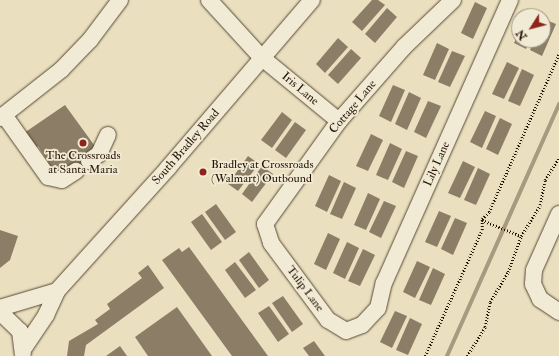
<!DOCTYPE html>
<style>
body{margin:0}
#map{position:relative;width:559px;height:356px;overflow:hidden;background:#eadfbf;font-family:"IM FELL Double Pica",serif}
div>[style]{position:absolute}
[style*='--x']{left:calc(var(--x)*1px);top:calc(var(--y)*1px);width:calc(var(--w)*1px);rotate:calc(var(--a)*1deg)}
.stream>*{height:4px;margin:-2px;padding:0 2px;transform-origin:2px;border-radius:2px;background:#a79a80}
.building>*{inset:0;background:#8c7e66}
.path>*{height:2.5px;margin-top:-1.25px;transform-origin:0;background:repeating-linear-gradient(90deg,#261505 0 1px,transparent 0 3px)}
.roads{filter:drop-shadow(0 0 1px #574834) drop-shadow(0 0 1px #574834)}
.minor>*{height:16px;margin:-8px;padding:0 8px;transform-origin:8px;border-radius:8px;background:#f1ead5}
.dots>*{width:11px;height:11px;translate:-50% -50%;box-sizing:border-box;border:2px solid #f1ead5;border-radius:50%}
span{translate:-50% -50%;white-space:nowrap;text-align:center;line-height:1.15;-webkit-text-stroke:3.5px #f1ead5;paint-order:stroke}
.street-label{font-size:12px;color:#261505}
.poi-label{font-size:12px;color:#261505}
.left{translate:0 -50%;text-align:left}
.north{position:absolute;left:511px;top:8px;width:40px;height:40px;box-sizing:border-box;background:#f1ead5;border:1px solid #a09582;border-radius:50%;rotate:234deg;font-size:11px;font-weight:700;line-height:16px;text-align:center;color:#261505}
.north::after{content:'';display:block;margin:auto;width:14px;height:18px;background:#8f2418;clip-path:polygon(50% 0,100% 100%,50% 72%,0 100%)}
</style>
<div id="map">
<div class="stream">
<div style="--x:447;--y:356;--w:276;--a:-66"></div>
</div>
<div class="building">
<div style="clip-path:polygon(372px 0,378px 0,385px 5px,362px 31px,352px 22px)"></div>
<div style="clip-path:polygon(475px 2px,487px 8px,473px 39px,461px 33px)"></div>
<div style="clip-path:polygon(387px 8px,397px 17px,375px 43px,365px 34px)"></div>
<div style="clip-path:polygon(544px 19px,556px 24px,542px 56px,530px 50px,534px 40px,543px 40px)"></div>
<div style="clip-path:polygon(519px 32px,519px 40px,530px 40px,526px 49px,514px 43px)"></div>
<div style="clip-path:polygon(338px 38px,348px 47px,325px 73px,316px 64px)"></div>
<div style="clip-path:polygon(437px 43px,449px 49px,435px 80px,423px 75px)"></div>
<div style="clip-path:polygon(351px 49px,361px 58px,338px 84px,328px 75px)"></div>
<div style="clip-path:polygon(452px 51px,465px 56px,450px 87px,438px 82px)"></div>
<div style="clip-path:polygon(507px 62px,519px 68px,504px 99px,492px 94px)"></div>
<div style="clip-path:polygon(522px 69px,534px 75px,520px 106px,508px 101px)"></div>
<div style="clip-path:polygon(393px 85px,405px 90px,391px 122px,379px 116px)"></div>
<div style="clip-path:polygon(409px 92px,421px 98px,407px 130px,395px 124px)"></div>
<div style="clip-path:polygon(428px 101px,441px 106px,426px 138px,414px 132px)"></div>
<div style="clip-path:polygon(65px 105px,97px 149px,93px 167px,80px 176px,58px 178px,38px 146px,35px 149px,24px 133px)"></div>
<div style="clip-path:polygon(485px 111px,496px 116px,482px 148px,470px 142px)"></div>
<div style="clip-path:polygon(282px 112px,292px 120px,272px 148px,261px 140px)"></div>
<div style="clip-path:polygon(500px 118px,512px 124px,498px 155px,486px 149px)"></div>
<div style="clip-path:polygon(295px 122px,306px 130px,286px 158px,275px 150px)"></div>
<div style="clip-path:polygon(371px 134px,383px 140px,368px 171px,356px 166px)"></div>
<div style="clip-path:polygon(390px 143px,402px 149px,388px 180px,376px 175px)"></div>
<div style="clip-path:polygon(406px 151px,418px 156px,404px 188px,392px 182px)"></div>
<div style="clip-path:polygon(248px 156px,259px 164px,238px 191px,228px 184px)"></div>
<div style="clip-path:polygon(463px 161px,475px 167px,460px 198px,448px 193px)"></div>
<div style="clip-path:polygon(262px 166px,273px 174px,252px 202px,242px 194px)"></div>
<div style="clip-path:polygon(478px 168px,490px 174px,476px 205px,464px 200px)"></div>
<div style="clip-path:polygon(329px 175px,341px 181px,327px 212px,315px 206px)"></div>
<div style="clip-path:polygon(344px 182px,356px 188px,342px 219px,330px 214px)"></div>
<div style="clip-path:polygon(368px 193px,380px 199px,366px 230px,354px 225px)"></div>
<div style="clip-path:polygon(384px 201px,396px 206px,381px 238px,369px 232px)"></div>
<div style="clip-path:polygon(216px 204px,236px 232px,225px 240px,205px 212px)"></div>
<div style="clip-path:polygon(439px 211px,451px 216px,437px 247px,425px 242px)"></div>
<div style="clip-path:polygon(202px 214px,222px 242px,211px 250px,191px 222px)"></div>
<div style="clip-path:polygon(455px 218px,467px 223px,453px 255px,441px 249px)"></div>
<div style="clip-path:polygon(0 230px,18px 236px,10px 260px,0 268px)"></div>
<div style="clip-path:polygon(328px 233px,340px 239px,326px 270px,314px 264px)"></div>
<div style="clip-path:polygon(347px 242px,359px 248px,345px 279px,333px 273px)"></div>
<div style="clip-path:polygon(189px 247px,268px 356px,232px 356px,162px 260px,179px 248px,182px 252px)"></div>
<div style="clip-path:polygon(363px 249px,375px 255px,360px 286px,348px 281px)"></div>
<div style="clip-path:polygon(249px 252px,269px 280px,259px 288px,239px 260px)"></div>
<div style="clip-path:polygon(417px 261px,430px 267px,415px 298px,403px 292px)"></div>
<div style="clip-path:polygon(235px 262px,256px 290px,245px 298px,225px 270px)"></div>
<div style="clip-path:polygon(148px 265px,164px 288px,86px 345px,84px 356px,67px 356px,69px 341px,98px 324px,95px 320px,110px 309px,107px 304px,142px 278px,138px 273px)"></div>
<div style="clip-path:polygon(433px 268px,445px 274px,431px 305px,419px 300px)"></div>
<div style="clip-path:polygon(283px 296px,303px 324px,292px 332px,272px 303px)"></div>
<div style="clip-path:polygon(269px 306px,289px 334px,278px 342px,258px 313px)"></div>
<div style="clip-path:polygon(177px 307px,212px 356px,148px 356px,135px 337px)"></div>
<div style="clip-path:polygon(395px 311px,407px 316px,392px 348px,380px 342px)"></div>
<div style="clip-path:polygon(410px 318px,422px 324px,408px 355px,396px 350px)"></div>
<div style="clip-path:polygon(314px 341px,325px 356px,309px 356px,303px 348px)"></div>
<div style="clip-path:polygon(120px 346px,127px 356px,106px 356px)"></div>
</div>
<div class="path">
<div style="--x:482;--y:220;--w:42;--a:22.3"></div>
<div style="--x:425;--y:356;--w:138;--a:-65.7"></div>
<div style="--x:482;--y:230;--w:11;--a:-90"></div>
<div style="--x:482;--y:219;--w:10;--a:-45"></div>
<div style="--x:489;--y:212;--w:173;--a:-66.1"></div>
<div style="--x:467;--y:356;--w:34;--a:-58"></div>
<div style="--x:485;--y:327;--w:25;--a:-79"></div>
<div style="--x:490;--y:302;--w:35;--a:-59"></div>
<div style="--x:508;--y:272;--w:38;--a:-70"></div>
<div style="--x:521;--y:236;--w:36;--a:-58"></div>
<div style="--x:540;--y:205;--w:25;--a:-79"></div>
<div style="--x:545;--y:180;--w:26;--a:-58"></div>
</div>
<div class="roads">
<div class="minor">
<div style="--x:209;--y:0;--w:77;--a:47.6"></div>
<div style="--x:261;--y:57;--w:101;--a:39.4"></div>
<div style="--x:453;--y:0;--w:68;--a:136.2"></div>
<div style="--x:404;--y:47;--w:98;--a:131.3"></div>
<div style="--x:339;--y:121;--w:127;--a:125.7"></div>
<div style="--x:265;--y:224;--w:20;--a:72"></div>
<div style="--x:271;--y:243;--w:96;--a:53.5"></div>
<div style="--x:328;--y:320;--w:21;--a:31"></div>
<div style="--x:346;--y:331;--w:17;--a:-21"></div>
<div style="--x:362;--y:325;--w:23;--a:-47"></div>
<div style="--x:378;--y:308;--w:26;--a:-77"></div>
<div style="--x:384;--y:283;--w:310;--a:-66"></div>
<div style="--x:4;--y:115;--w:76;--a:54.6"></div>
<div style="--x:48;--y:177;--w:14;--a:12"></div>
<div style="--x:62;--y:180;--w:17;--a:-33"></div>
<div style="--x:0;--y:118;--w:78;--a:-38.2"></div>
<div style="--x:61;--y:70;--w:42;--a:-46"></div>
<div style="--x:90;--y:40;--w:50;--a:-53.1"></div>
<div style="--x:89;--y:161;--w:12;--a:-35"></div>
<div style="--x:99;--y:154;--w:21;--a:-65"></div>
<div style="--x:559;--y:214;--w:61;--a:114.1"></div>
<div style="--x:534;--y:270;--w:14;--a:94"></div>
<div style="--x:533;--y:284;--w:17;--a:65"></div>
<div style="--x:540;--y:299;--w:23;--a:34"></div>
<div style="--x:0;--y:308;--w:59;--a:-16.6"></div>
<div style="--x:0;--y:312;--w:28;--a:44"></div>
<div style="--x:20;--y:331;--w:23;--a:83"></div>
<div style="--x:24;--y:348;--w:40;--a:-56"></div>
<div style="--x:46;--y:315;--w:26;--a:-65"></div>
<div style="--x:57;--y:291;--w:166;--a:-47.9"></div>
<div style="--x:168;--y:168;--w:221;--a:-49.4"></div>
</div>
</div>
<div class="dots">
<div style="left:83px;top:143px;background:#8f2418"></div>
<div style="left:203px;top:172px;background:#8f2418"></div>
</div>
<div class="street-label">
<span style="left:300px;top:89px;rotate:40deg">Iris Lane</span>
<span style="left:353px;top:107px;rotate:-50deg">Cottage Lane</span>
<span style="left:186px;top:147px;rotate:-49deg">South Bradley Road</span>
<span style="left:437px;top:164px;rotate:-66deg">Lily Lane</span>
<span style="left:305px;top:289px;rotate:53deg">Tulip Lane</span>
</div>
<div class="poi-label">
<span style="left:83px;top:163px">The Crossroads<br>at Santa Maria</span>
<span class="left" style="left:211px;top:172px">Bradley at Crossroads<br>(Walmart) Outbound</span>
</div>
<div class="north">N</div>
</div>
